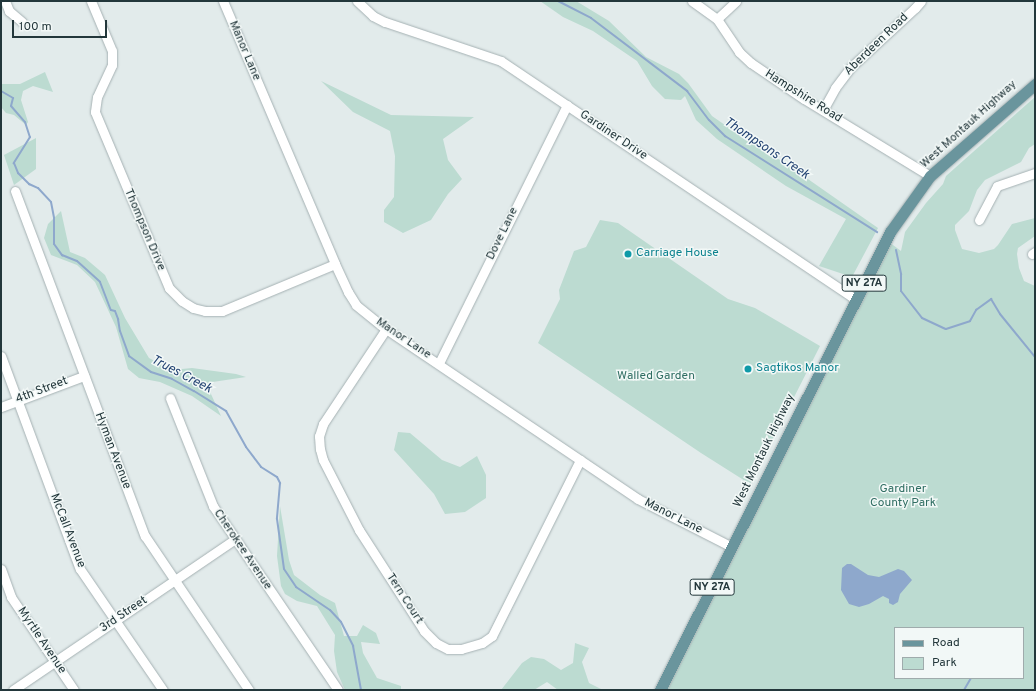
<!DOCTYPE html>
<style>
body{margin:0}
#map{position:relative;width:1036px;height:691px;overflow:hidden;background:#e2ebeb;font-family:Overpass,sans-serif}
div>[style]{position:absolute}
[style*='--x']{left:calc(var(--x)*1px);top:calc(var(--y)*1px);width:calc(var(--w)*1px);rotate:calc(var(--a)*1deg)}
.green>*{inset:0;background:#bcdbd1}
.water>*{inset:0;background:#8ea8cc}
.stream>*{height:2px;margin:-1px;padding:0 1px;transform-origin:1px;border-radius:1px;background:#8ea8cc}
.roads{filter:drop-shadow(0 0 1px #a5b1b3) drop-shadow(0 0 1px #a5b1b3)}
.minor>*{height:9px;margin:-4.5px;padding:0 4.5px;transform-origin:4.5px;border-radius:4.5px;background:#fff}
.major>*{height:11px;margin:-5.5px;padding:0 5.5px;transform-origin:5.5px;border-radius:5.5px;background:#6a959d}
.dots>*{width:11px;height:11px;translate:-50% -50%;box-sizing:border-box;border:2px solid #f2f8f7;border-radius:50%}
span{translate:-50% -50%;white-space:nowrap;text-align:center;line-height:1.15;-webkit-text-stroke:3px #f2f8f7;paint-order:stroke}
.shield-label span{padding:1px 3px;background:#f2f8f7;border:1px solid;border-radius:3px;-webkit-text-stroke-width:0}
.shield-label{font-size:11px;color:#23373b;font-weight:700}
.street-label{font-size:12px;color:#23373b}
.culture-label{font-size:12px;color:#0d838f}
.left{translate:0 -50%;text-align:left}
.park-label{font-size:12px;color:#306e63}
.water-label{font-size:13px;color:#224272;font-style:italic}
.frame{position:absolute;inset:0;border:2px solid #23373b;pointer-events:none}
.legend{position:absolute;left:894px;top:627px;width:130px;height:52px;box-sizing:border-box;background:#f2f8f7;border:1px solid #9fabac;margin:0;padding:5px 7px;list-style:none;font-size:12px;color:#23373b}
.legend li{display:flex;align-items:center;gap:8px;height:20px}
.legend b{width:20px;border:1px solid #9fabac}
.scale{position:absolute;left:12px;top:20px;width:95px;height:18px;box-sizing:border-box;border:2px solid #23373b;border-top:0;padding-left:5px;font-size:12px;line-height:14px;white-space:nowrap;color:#23373b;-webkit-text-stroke:3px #f2f8f7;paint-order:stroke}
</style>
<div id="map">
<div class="green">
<div style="clip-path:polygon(540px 1px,576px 1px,609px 21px,646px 57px,679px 74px,688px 83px,712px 116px,745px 139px,785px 163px,878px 228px,852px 277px,819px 266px,846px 219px,786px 186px,717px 139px,696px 120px,685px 96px,681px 100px,665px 99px,652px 86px,637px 61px,593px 31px,563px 17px)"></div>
<div style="clip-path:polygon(45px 72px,53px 92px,33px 86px,23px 91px,21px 100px,28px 122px,26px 125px,14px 115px,6px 113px,1px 107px,1px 84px,20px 84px)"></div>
<div style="clip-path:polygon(321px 81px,391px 115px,474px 117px,443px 139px,448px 160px,462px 179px,448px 194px,431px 220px,403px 233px,384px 222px,384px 210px,394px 197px,395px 156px,390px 131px,353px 112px)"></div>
<div style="clip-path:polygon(evenodd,1035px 97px,1035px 144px,1029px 148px,1021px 162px,985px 180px,977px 190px,969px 211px,955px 225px,955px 230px,962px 249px,979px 253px,994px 249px,998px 245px,1012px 224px,1035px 218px,1035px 236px,1018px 248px,1017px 254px,1019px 268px,1024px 281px,1035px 286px,1035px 690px,660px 690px,885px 239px,901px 251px,905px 232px,926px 203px,943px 184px,946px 176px,1035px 97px,895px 628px,1023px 628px,1023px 678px,895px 678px,895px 628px)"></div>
<div style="clip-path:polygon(36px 138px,36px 169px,14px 185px,4px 155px)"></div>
<div style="clip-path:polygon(61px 211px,70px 252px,85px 258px,105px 275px,125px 318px,149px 358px,172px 370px,192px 368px,236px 374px,246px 377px,206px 383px,221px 416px,192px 396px,160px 382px,139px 378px,128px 369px,116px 327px,95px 282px,77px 265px,51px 255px,44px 238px,48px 224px)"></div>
<div style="clip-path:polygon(600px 220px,618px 223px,728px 299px,755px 308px,820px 346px,750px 484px,701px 453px,538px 343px,560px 299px,559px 290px,574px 251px,586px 247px)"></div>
<div style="clip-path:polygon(398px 432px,410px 433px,442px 460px,460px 467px,477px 456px,486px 475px,486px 498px,465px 512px,445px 514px,434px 494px,394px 450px)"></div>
<div style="clip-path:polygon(280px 506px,289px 560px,294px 575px,320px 595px,335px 603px,344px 636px,357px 636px,363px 625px,376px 633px,380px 644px,361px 642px,363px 653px,377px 678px,401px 686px,401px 690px,345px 690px,337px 672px,334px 651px,335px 635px,317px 606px,297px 601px,285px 594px,281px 586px,277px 556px)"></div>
<div style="clip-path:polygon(575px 643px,589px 648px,582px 662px,589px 683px,603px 690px,558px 690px,547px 682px,534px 690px,501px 690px,522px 663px,531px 657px,544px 659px,561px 670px,573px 663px)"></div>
</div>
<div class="water">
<div style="clip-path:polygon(847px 564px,851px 564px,868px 575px,879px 577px,898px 569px,904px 571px,912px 580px,900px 594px,898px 602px,893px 605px,889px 603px,889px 599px,883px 596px,869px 604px,859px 607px,849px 604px,841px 590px,842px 568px)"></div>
</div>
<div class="stream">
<div style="--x:558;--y:1;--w:37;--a:27"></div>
<div style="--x:591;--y:18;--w:121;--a:37.2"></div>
<div style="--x:687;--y:91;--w:36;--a:53"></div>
<div style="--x:709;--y:120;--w:23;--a:45"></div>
<div style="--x:725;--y:136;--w:180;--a:32.3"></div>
<div style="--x:1;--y:91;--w:14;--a:30"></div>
<div style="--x:13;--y:98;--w:8;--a:104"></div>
<div style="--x:11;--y:106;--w:21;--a:49"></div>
<div style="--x:25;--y:122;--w:16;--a:72"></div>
<div style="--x:30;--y:137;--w:31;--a:122"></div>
<div style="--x:14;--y:163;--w:11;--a:68"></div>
<div style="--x:18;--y:173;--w:16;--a:45"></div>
<div style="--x:29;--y:184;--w:10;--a:24"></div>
<div style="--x:38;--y:188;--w:19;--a:47"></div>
<div style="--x:51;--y:202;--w:16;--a:79"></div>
<div style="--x:54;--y:218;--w:26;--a:90"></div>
<div style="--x:54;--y:244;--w:14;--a:54"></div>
<div style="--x:62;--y:255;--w:16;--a:22"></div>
<div style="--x:77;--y:261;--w:31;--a:42"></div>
<div style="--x:100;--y:282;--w:30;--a:69"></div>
<div style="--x:111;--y:310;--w:4;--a:14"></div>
<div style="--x:115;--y:311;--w:9;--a:69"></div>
<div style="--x:118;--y:319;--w:12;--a:81"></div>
<div style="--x:120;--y:331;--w:27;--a:70"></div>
<div style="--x:129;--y:356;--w:27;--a:36"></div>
<div style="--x:151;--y:372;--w:22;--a:18"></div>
<div style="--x:172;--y:379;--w:25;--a:29"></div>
<div style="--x:194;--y:391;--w:38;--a:32"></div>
<div style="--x:226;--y:411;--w:41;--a:60.9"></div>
<div style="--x:246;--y:447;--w:25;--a:53"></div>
<div style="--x:261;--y:467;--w:19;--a:32"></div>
<div style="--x:277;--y:477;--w:7;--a:63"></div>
<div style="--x:280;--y:483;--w:36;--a:95"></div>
<div style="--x:277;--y:519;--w:50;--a:82"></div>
<div style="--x:284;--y:569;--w:22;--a:56"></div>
<div style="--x:296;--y:587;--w:41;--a:34.1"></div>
<div style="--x:330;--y:610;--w:16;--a:47"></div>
<div style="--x:341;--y:622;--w:27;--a:63"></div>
<div style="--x:353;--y:646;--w:45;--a:79.7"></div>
<div style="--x:896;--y:250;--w:25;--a:78"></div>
<div style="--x:901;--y:274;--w:17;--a:90"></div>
<div style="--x:901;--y:291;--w:34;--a:52"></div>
<div style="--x:922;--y:318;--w:26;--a:25"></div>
<div style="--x:946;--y:329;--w:25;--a:-18"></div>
<div style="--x:970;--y:321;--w:13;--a:-61"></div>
<div style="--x:976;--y:310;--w:19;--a:-36"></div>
<div style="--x:991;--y:299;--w:17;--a:59"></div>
<div style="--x:1000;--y:314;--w:55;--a:50.9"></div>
<div style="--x:964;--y:690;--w:14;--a:-60"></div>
</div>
<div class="roads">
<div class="minor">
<div style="--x:5;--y:1;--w:11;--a:68"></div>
<div style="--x:9;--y:11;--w:17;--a:40"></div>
<div style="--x:91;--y:1;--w:54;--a:67.2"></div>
<div style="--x:112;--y:51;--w:14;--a:90"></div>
<div style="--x:112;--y:65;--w:35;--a:115"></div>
<div style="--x:97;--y:97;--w:15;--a:98"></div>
<div style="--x:95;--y:112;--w:191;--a:67.2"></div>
<div style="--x:169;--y:288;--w:18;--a:45"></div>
<div style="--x:182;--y:301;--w:13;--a:32"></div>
<div style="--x:193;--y:308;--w:12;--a:14"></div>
<div style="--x:205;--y:311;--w:17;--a:0"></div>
<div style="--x:222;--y:311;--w:122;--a:-22.6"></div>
<div style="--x:223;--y:1;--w:286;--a:66.9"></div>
<div style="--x:335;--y:264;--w:31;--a:65"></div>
<div style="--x:348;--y:292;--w:15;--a:58"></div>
<div style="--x:356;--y:305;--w:38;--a:39"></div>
<div style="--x:386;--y:329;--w:304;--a:34"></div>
<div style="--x:638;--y:499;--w:106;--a:27.1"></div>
<div style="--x:357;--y:1;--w:22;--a:43"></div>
<div style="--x:373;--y:16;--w:13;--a:27"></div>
<div style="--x:385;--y:22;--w:122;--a:18.6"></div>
<div style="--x:501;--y:61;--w:428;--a:33.9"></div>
<div style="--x:692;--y:1;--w:31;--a:36"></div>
<div style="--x:717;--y:19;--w:40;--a:56"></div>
<div style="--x:739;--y:52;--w:16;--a:43"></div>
<div style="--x:751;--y:63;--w:64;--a:34.2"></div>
<div style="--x:804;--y:99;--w:148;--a:31.4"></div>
<div style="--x:717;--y:19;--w:26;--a:-43"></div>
<div style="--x:823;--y:110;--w:25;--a:-61"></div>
<div style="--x:835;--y:88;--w:26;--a:-53"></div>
<div style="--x:851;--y:67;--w:87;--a:-42.7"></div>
<div style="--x:915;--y:8;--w:9;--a:-49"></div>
<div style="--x:15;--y:191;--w:369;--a:69.4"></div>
<div style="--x:145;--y:536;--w:186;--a:56"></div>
<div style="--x:979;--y:220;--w:38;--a:-62"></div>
<div style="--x:997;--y:186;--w:40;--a:-18.9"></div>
<div style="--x:1032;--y:254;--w:4;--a:-34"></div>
<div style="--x:386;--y:329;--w:114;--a:123.6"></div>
<div style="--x:323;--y:424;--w:13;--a:108"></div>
<div style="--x:319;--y:436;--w:13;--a:86"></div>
<div style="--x:320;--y:449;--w:11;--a:75"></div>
<div style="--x:323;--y:460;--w:79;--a:62.8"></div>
<div style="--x:359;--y:530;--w:120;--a:57.2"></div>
<div style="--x:424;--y:631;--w:17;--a:45"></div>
<div style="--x:436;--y:643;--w:13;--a:27"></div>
<div style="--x:448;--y:649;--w:13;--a:0"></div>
<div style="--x:461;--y:649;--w:22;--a:-16"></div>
<div style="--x:482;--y:643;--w:12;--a:-35"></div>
<div style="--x:492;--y:636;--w:197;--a:-63.4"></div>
<div style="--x:1;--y:356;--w:227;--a:69.7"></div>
<div style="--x:80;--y:569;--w:147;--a:55.6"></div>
<div style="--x:439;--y:363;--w:288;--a:-63.6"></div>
<div style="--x:170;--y:398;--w:116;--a:68.3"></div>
<div style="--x:213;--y:506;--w:222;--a:55.8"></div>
<div style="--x:1;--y:407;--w:89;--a:-20.5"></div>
<div style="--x:1;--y:569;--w:30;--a:70"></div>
<div style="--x:11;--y:597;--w:112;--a:55.9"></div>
<div style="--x:13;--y:690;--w:268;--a:-34.2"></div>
</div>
<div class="major">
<div style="--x:660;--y:690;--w:513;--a:-63.33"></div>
<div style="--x:890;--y:232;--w:69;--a:-54.5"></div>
<div style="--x:930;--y:176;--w:140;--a:-41.2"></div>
</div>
</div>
<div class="dots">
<div style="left:628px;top:254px;background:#0f9aa8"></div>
<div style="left:748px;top:369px;background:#0f9aa8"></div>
</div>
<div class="shield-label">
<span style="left:864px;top:283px">NY 27A</span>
<span style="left:712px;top:587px">NY 27A</span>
</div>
<div class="street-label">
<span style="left:877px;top:45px;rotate:-44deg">Aberdeen Road</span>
<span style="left:244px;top:51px;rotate:67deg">Manor Lane</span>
<span style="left:803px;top:97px;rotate:32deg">Hampshire Road</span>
<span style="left:969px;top:125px;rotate:-42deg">West Montauk Highway</span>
<span style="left:613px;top:136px;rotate:34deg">Gardiner Drive</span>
<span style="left:144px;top:230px;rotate:67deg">Thompson Drive</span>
<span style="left:503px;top:234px;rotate:-64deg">Dove Lane</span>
<span style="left:403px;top:339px;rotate:34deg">Manor Lane</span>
<span style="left:42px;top:391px;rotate:-21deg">4th Street</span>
<span style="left:112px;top:451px;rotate:69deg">Hyman Avenue</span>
<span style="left:765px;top:451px;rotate:-64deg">West Montauk Highway</span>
<span style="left:673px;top:517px;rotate:27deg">Manor Lane</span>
<span style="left:67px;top:531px;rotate:69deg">McCall Avenue</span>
<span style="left:242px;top:550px;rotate:56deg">Cherokee Avenue</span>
<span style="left:404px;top:599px;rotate:57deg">Tern Court</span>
<span style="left:124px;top:615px;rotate:-34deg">3rd Street</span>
<span style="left:41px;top:641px;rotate:56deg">Myrtle Avenue</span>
</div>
<div class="culture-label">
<span class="left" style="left:636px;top:254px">Carriage House</span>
<span class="left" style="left:756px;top:369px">Sagtikos Manor</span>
</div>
<div class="park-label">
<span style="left:656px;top:377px">Walled Garden</span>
<span style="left:903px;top:497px">Gardiner<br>County Park</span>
</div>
<div class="water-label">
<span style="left:766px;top:149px;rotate:34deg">Thompsons Creek</span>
<span style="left:181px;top:375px;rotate:28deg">Trues Creek</span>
</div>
<div class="frame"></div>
<ul class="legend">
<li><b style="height:5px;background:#6a959d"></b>Road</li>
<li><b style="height:11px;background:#bcdbd1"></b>Park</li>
</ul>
<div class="scale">100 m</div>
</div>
